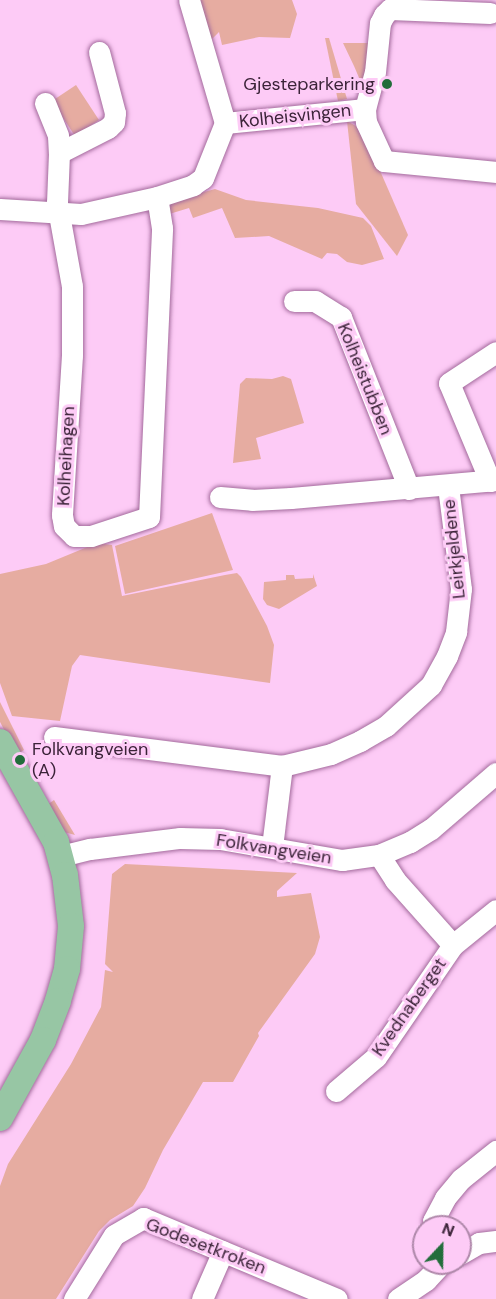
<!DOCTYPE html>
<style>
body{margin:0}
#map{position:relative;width:496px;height:1299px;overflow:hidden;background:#fdcbf6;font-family:"DM Sans",sans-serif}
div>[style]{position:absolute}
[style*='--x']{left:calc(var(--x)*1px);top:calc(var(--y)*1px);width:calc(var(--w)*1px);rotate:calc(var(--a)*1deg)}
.green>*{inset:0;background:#e6aca1}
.roads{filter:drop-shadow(0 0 2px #a36a9c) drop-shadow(0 0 2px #a36a9c)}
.minor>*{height:21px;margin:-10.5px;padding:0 10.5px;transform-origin:10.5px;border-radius:10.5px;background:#fff}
.major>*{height:26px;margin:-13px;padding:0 13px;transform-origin:13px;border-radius:13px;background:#97c6a4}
.dots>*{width:16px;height:16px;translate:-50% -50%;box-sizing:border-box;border:3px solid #fdcbf6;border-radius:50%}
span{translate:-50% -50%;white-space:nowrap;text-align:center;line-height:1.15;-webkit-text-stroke:6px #fdcbf6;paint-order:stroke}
.poi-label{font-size:18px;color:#3b2338}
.right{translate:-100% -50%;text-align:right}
.left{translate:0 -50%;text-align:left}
.street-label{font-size:18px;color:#3b2338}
.north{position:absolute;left:412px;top:1215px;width:60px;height:60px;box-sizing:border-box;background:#fdcbf6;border:2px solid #af88aa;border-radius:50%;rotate:22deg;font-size:16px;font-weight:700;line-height:24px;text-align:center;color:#3b2338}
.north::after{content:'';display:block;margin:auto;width:21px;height:27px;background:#226d3b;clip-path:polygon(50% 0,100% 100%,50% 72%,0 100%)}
</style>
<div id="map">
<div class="green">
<div style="clip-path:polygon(196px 0,292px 0,297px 14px,290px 38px,259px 37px,222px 45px,219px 32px,206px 45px)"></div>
<div style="clip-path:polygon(325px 38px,329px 38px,347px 99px,338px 101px)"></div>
<div style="clip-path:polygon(343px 43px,372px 43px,366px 94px,354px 66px)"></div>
<div style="clip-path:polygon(76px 85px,99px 120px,75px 136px,52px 101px)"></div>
<div style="clip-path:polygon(347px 121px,356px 126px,378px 166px,408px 235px,397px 256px,356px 204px)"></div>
<div style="clip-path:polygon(215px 189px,246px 200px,318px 208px,363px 218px,371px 226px,384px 259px,362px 265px,347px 262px,337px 254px,327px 253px,322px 259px,269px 236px,235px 238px,222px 208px,193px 218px,189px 208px,166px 215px,168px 202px)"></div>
<div style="clip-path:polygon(283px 376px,291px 379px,304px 423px,256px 438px,261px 459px,233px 463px,240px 384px,246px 378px,272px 379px)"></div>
<div style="clip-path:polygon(212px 513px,233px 570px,125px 594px,115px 546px)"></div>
<div style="clip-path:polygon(97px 543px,112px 545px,122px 596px,225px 575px,237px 573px,241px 577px,267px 626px,274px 645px,270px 683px,80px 655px,72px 666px,60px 721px,12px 716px,0 683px,0 574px,46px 564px)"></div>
<div style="clip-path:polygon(313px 574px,317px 586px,279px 609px,267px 605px,263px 599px,264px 582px,286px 580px,286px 575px,294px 575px,295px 579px,313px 578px)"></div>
<div style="clip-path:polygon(0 702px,24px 750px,17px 754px,0 722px)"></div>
<div style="clip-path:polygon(54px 800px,75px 835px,64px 832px,47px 805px)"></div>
<div style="clip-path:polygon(125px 864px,297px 873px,277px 891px,277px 897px,311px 893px,320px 937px,315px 954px,258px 1033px,259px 1036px,233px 1082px,203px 1082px,163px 1150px,145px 1188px,133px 1206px,110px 1220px,99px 1231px,56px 1299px,0 1299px,0 1186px,8px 1164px,71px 1064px,101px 1007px,105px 970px,113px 972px,105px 964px,112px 874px)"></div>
</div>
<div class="roads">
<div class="minor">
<div style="--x:99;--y:52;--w:63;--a:75.3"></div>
<div style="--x:115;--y:113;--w:9;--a:96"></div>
<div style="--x:114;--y:122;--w:8;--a:135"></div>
<div style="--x:108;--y:128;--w:55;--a:153"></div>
<div style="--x:59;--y:153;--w:50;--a:92.3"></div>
<div style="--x:57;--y:203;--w:84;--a:79.8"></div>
<div style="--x:72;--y:286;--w:69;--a:90"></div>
<div style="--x:72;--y:355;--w:160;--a:93.6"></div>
<div style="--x:62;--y:515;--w:11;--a:80"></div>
<div style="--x:64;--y:526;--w:14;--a:45"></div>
<div style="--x:74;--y:536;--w:17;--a:0"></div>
<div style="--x:91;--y:536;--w:61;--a:-18.1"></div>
<div style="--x:149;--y:517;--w:289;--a:-87.4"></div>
<div style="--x:162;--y:228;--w:31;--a:-99"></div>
<div style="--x:45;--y:103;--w:35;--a:68"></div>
<div style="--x:58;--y:136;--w:17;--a:87"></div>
<div style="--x:365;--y:109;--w:38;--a:-75"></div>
<div style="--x:375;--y:72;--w:49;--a:-84.2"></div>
<div style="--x:380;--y:23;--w:9;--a:-63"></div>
<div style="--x:384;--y:15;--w:8;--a:-45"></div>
<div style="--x:390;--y:9;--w:100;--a:2.3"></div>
<div style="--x:225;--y:123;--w:141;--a:-5.7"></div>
<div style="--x:365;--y:109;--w:13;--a:86"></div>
<div style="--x:366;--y:122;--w:43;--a:65.2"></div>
<div style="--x:384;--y:161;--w:113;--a:5.6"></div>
<div style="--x:0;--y:209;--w:81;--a:3.5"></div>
<div style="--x:81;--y:214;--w:78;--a:-12.6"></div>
<div style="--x:157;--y:197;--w:38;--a:-18"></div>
<div style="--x:193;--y:185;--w:12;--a:-35"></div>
<div style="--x:203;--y:178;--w:59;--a:-68.2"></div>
<div style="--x:225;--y:123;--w:128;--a:-106.3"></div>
<div style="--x:294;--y:301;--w:21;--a:0"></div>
<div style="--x:315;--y:301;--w:31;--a:32"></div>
<div style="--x:341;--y:317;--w:185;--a:68.4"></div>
<div style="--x:490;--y:481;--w:106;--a:-112.7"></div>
<div style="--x:449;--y:383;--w:56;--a:-33.4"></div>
<div style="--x:220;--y:497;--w:32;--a:5"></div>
<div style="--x:252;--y:500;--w:39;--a:-3"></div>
<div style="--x:291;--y:498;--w:206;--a:-5"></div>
<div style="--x:54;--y:737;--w:230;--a:7.2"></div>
<div style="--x:282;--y:766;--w:50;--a:-13.8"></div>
<div style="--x:331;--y:754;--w:32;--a:-24"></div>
<div style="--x:360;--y:741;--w:30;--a:-30"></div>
<div style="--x:386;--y:726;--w:61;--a:-42.3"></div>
<div style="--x:431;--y:685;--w:33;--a:-61"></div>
<div style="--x:447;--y:656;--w:26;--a:-69"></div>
<div style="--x:456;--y:632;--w:43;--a:-83.4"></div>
<div style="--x:461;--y:589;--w:104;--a:-97.2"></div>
<div style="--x:272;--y:847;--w:82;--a:-83"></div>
<div style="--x:379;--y:855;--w:30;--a:57"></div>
<div style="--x:395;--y:880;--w:87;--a:48.3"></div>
<div style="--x:61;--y:856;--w:30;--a:-14"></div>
<div style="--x:90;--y:849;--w:91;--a:-7"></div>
<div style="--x:180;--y:838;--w:40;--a:1.4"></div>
<div style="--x:220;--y:839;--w:124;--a:9.8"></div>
<div style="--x:342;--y:860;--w:37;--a:-8"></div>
<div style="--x:379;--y:855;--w:34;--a:-23"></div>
<div style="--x:410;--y:842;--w:25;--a:-32"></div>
<div style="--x:431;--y:829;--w:86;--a:-40.7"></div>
<div style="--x:336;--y:1091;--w:52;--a:-40.4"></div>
<div style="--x:376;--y:1057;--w:136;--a:-55.5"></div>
<div style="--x:453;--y:945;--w:55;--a:-39.1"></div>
<div style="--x:434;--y:1227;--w:6;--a:-99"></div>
<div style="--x:433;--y:1221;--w:26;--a:-62"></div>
<div style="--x:445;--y:1198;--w:25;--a:-50"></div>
<div style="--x:461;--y:1179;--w:45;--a:-38.7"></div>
<div style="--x:460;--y:1254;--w:22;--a:-30"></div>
<div style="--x:479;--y:1243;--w:17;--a:-7"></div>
<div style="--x:74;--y:1299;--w:75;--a:-58"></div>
<div style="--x:114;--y:1235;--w:34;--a:-30"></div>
<div style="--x:143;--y:1218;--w:210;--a:22.7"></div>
<div style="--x:202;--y:1299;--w:52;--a:-66.4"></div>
<div style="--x:398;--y:1299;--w:34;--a:-34"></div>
<div style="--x:426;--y:1280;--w:23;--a:-47"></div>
</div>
<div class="major">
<div style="--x:0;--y:742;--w:115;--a:60.8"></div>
<div style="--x:56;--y:842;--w:34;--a:75"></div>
<div style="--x:65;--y:875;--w:51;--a:83.3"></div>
<div style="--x:71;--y:926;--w:43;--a:95.3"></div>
<div style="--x:67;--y:969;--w:33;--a:106"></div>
<div style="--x:58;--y:1001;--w:42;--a:111"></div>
<div style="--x:43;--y:1040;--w:89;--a:118.9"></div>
</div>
</div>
<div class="dots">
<div style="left:387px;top:84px;background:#226d3b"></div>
<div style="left:20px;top:760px;background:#226d3b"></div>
</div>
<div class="poi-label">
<span class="right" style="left:375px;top:84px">Gjesteparkering</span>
<span class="left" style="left:32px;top:760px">Folkvangveien<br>(A)</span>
</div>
<div class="street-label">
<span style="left:295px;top:116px;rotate:-6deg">Kolheisvingen</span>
<span style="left:365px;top:379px;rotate:68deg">Kolheistubben</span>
<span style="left:66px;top:456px;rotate:-87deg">Kolheihagen</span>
<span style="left:454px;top:549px;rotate:-96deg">Leirkjeldene</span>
<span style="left:274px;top:849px;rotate:9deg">Folkvangveien</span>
<span style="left:409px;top:1007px;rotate:-55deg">Kvednaberget</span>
<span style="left:206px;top:1246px;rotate:21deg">Godesetkroken</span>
</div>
<div class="north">N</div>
</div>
